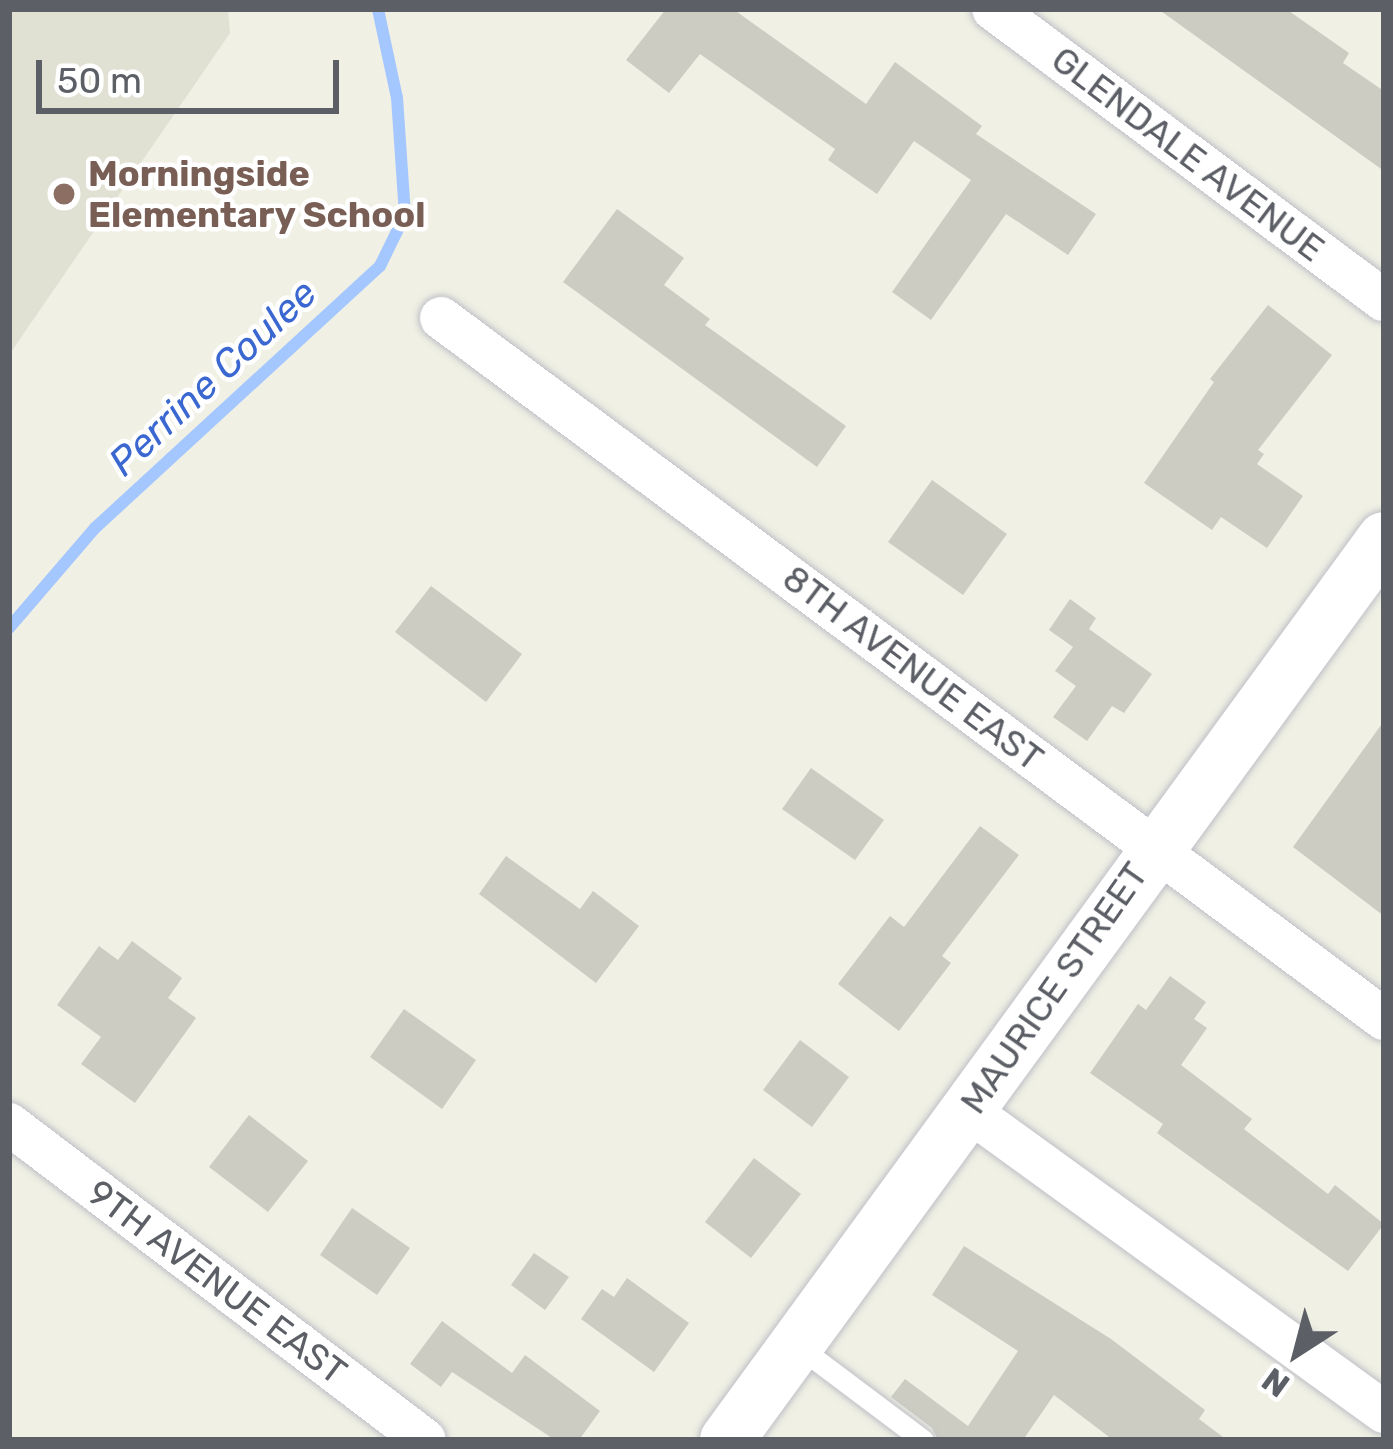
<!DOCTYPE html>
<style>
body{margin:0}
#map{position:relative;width:1393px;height:1449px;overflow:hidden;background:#f0f0e4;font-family:Rubik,sans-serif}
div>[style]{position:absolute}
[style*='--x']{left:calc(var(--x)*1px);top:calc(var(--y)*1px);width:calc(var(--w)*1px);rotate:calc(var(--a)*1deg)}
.education>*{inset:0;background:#e0e0d3}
.stream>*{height:12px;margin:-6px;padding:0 6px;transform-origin:6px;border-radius:6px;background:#a5c7ff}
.building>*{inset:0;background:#cdccc3}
.roads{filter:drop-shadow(0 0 3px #bec0c7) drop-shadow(0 0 3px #bec0c7)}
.service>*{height:21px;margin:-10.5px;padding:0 10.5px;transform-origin:10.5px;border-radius:10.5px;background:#fff}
.minor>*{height:42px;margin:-21px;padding:0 21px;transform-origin:21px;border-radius:21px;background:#fff}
.tertiary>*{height:54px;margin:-27px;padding:0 27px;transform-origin:27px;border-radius:27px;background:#fff}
.dots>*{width:33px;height:33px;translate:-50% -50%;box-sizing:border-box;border:6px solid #fff;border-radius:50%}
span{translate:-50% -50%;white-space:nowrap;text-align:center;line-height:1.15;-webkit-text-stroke:9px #fff;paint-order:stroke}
.street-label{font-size:36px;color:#5c5f66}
.education-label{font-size:36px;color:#785e54;font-weight:700}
.left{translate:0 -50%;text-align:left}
.water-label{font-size:39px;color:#3b67d0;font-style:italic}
.frame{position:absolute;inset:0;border:12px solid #5c5f66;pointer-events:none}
.north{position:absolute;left:1237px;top:1293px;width:120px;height:120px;-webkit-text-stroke:9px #fff;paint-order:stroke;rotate:216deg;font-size:33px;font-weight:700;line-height:48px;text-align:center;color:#5c5f66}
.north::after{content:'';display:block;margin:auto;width:42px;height:54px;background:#5c5f66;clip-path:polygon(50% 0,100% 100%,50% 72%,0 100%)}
.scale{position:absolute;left:36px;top:60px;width:303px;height:54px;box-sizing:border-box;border:6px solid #5c5f66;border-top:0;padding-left:15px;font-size:36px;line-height:42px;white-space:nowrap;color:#5c5f66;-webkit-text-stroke:9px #fff;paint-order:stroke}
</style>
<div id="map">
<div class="education">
<div style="clip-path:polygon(9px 9px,228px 9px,230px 33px,9px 355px)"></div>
</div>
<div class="stream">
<div style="--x:9;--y:628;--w:132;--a:-49.3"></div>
<div style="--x:95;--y:528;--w:387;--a:-42.6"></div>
<div style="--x:380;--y:266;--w:57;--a:-63.9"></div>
<div style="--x:405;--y:215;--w:117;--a:-93.9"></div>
<div style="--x:397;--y:98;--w:91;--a:-102.1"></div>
</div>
<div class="building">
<div style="clip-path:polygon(666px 9px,733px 9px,866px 104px,895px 62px,982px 126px,976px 134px,1096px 214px,1068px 255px,1006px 214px,931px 320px,892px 292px,971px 180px,914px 141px,877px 194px,828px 160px,835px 149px,700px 54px,669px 93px,626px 60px)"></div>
<div style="clip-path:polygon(1158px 9px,1286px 9px,1349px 53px,1343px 63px,1384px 91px,1384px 171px)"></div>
<div style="clip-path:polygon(617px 209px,684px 258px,664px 285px,710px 319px,705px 325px,846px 426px,817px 467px,563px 282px)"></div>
<div style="clip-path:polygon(1268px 305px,1332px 355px,1258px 450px,1264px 454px,1257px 464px,1303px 496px,1267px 548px,1221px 517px,1212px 530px,1144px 483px,1214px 382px,1210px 379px)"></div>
<div style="clip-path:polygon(932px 480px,1007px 534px,963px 595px,888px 542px)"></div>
<div style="clip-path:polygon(431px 586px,522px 654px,486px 702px,395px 632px)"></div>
<div style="clip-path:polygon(1070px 599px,1096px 618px,1089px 629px,1152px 674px,1124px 713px,1112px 706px,1087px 741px,1053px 717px,1076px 686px,1055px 671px,1073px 647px,1049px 630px)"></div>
<div style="clip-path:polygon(1384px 721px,1384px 916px,1293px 847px)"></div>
<div style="clip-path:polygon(811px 768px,884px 820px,855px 860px,782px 809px)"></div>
<div style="clip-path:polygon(980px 826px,1019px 855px,942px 956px,951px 963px,899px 1031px,838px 984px,890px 916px,904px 927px)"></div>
<div style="clip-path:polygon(506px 856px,580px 909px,593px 891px,639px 926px,596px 983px,479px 894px)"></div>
<div style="clip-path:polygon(132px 941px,182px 978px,168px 998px,196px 1018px,135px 1103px,81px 1064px,101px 1037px,57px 1005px,99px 946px,118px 960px)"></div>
<div style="clip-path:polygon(1170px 976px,1206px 1002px,1194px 1019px,1207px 1028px,1181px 1065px,1252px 1119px,1244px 1129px,1328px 1194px,1335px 1185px,1384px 1224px,1348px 1271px,1157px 1133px,1163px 1124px,1090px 1073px,1138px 1004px,1146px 1010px)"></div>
<div style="clip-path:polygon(404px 1009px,476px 1060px,442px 1109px,370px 1057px)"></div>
<div style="clip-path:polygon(800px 1040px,849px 1077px,812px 1127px,763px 1090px)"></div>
<div style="clip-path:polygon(249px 1115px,308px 1161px,268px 1212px,209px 1167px)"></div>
<div style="clip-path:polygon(754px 1158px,801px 1194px,751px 1258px,705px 1222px)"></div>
<div style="clip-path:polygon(352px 1208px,410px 1248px,377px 1295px,320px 1255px)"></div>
<div style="clip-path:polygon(964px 1246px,1111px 1339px,1205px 1410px,1199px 1419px,1227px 1440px,1113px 1440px,1054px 1395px,1023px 1440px,938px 1440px,932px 1428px,891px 1397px,905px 1379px,968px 1426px,1018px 1351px,932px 1295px)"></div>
<div style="clip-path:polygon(534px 1253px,569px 1277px,545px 1310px,511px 1285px)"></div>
<div style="clip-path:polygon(627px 1278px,689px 1323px,654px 1372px,581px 1319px,602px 1289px,614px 1297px)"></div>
<div style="clip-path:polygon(442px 1321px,512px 1373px,525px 1355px,600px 1411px,579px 1440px,555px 1440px,452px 1372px,441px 1387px,410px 1364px)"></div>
</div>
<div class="roads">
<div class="service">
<div style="--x:799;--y:1347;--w:155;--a:36.9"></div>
</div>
<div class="minor">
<div style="--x:993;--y:9;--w:487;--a:36.7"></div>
<div style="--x:441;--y:318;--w:1175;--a:36.63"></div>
<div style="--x:969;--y:1111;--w:513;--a:35.95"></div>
<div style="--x:9;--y:1124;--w:522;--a:37.22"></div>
</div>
<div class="tertiary">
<div style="--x:727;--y:1440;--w:1115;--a:-53.9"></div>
</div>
</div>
<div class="dots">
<div style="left:64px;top:194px;background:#8d6e63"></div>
</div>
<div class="street-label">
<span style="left:1188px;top:154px;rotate:37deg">GLENDALE AVENUE</span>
<span style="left:913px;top:668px;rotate:37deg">8TH AVENUE EAST</span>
<span style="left:1054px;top:988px;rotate:-55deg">MAURICE STREET</span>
<span style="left:217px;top:1282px;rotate:37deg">9TH AVENUE EAST</span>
</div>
<div class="education-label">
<span class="left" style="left:88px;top:194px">Morningside<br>Elementary School</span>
</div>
<div class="water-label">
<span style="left:213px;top:378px;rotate:-43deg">Perrine Coulee</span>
</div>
<div class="frame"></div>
<div class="north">N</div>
<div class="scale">50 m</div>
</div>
